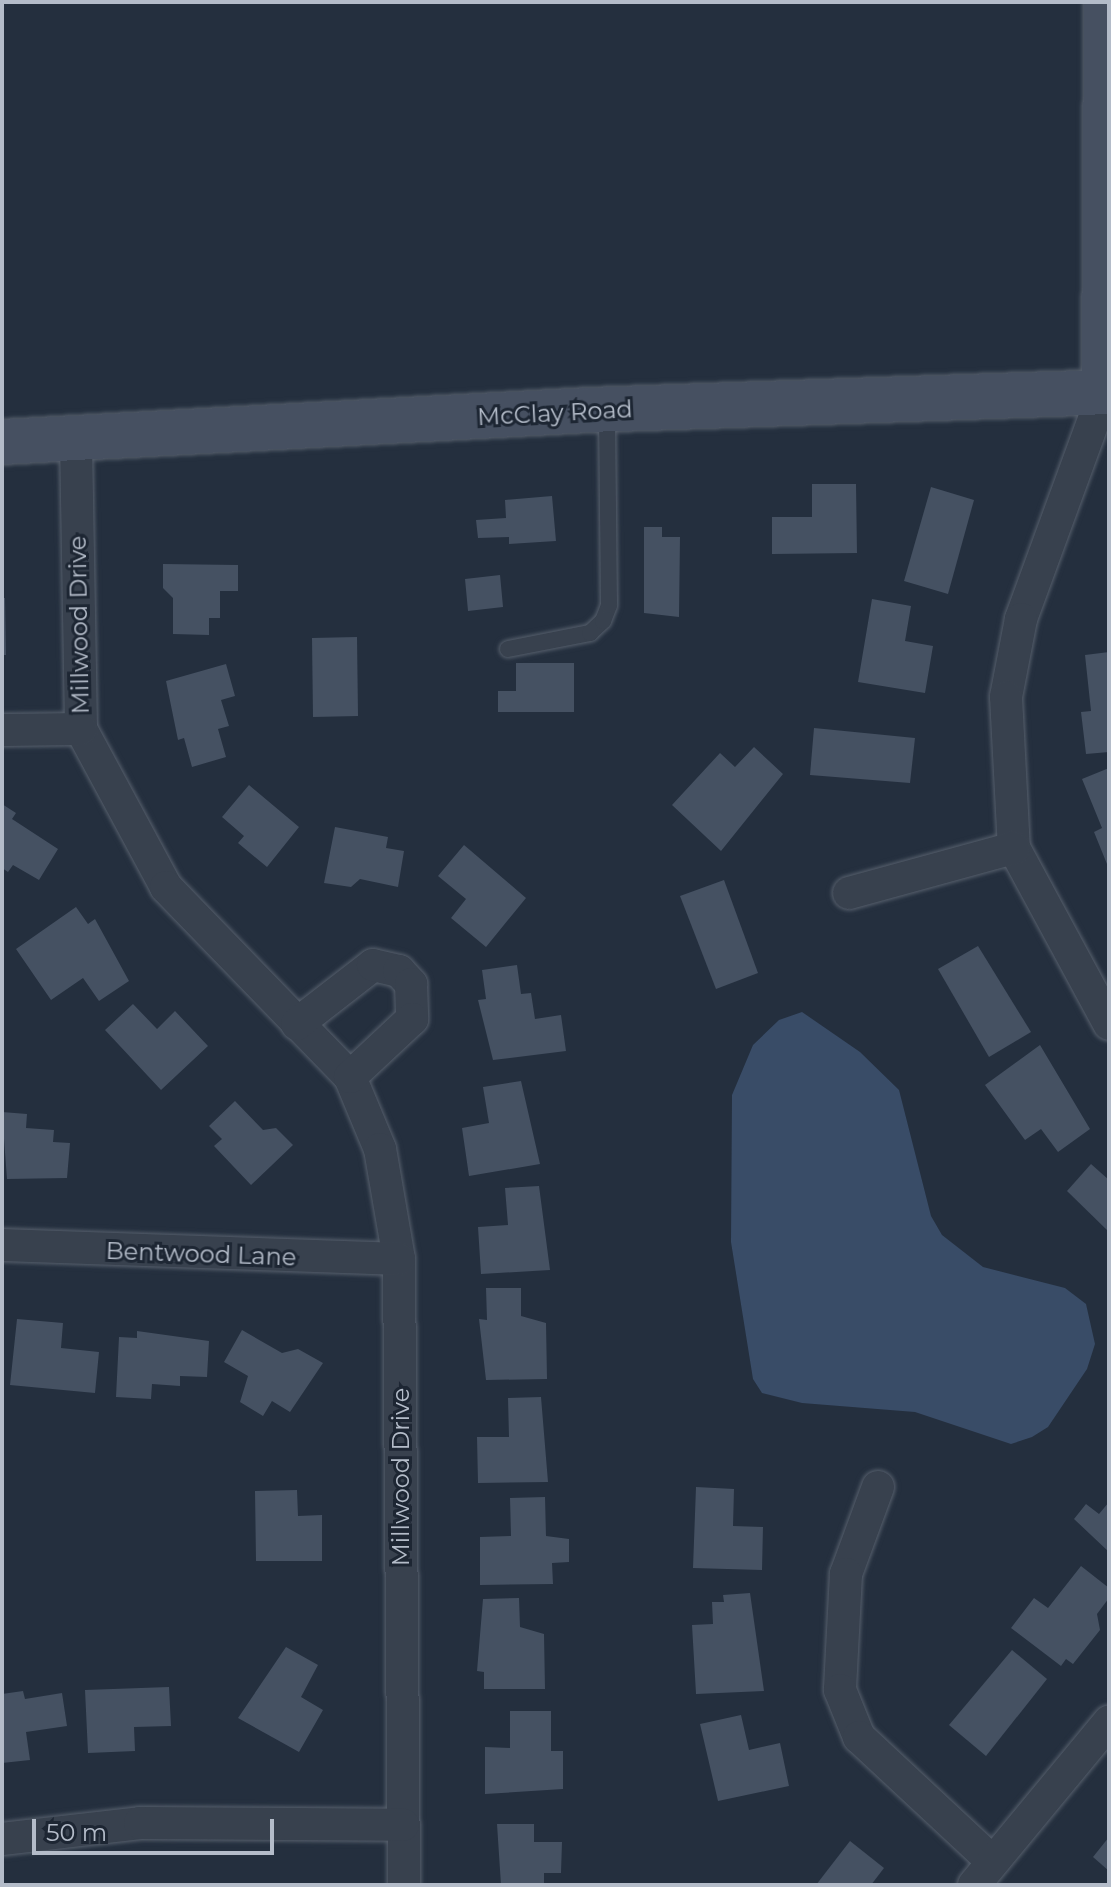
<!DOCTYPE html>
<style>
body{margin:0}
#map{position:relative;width:1111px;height:1887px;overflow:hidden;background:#242f3e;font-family:Montserrat,sans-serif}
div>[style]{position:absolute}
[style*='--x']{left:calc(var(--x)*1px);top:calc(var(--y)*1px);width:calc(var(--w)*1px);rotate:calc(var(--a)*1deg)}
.water>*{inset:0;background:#394c67}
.building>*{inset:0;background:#455162}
.roads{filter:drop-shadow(0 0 2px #565f6c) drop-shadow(0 0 2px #565f6c)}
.service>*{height:16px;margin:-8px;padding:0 8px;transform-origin:8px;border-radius:8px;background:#38414e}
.minor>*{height:32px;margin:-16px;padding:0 16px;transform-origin:16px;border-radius:16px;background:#38414e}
.secondary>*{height:44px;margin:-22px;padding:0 22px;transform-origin:22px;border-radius:22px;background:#465061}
span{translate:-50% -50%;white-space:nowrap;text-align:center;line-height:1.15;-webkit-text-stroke:6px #1d2633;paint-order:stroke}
.street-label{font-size:24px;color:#b4bcc9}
.frame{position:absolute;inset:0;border:4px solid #b4bcc9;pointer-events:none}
.scale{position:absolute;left:32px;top:1819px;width:242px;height:36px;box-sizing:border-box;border:4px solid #b4bcc9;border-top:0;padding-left:10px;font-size:24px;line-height:28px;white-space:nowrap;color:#b4bcc9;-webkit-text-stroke:6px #1d2633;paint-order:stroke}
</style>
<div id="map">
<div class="water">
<div style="clip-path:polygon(802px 1012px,860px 1052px,899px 1090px,931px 1216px,942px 1235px,983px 1267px,1065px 1288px,1086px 1304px,1095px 1344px,1087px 1369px,1048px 1427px,1032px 1437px,1011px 1444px,915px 1412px,802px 1403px,762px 1393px,753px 1379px,731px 1242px,732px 1095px,753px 1045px,779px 1020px)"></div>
</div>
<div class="building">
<div style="clip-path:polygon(812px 484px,856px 484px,857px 553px,772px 554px,772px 517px,812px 517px)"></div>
<div style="clip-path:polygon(931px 487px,974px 500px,948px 594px,904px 581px)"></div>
<div style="clip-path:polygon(552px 496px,556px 541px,509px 544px,509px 537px,478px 538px,476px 520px,506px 518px,505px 500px)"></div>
<div style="clip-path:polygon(644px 527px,662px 527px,662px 537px,680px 537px,679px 617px,644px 613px)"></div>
<div style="clip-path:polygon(163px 564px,238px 565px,238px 591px,220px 591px,220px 618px,209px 618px,209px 635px,173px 634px,173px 598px,163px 588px)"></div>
<div style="clip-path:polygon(500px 575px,503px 607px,468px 611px,465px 579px)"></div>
<div style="clip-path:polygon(2px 598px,5px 598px,6px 655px,2px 655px)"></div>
<div style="clip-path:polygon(872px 599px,911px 606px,905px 641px,933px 646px,925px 693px,858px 682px)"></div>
<div style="clip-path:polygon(357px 637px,358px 716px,313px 717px,312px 638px)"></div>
<div style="clip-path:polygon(1109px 652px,1109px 752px,1086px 754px,1081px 712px,1091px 711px,1085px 655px)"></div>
<div style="clip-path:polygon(516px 663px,574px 663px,574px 712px,498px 712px,498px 691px,516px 691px)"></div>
<div style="clip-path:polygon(226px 664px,235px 696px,221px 700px,229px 726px,218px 729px,226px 757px,192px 767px,184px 738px,178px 740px,166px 681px)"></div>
<div style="clip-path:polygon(814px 728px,915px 738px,910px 783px,810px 775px)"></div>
<div style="clip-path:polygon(754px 747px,783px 774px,721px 851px,672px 805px,720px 753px,735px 767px)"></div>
<div style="clip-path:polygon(1109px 768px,1109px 869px,1094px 832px,1102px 828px,1082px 779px)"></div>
<div style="clip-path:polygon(249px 785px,299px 827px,267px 867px,238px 843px,244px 836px,222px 817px)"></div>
<div style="clip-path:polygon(2px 804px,16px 813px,12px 819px,58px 849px,39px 880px,13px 865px,8px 872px,2px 868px)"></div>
<div style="clip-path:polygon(335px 827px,388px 837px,386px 848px,404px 851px,398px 887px,360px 879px,351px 887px,324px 883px)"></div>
<div style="clip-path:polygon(464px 845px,526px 898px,486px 947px,451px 918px,466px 899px,438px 876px)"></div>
<div style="clip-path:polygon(724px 880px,758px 973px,716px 989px,680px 896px)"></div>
<div style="clip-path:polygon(76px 907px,88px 924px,95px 919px,129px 981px,99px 1001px,83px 978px,51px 1000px,16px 949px)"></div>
<div style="clip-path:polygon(978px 946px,1031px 1032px,989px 1057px,938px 969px)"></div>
<div style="clip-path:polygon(517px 965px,521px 994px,531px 993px,535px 1019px,561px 1015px,566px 1051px,493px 1060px,478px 1000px,486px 999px,482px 970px)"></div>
<div style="clip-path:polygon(133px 1004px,157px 1029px,175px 1011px,208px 1046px,161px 1090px,105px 1030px)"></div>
<div style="clip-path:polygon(1040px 1045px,1090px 1129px,1058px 1152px,1041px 1129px,1025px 1140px,985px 1085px)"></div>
<div style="clip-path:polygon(521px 1081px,540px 1164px,469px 1176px,462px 1128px,489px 1123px,483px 1087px)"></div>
<div style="clip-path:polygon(235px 1101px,263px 1130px,276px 1128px,293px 1145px,251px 1185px,214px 1146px,222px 1139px,209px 1126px)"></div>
<div style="clip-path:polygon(2px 1112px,27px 1114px,26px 1128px,54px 1130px,53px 1142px,70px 1143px,67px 1178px,7px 1179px)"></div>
<div style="clip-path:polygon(1091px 1164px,1109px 1180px,1109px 1232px,1067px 1191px)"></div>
<div style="clip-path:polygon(539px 1186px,550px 1270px,481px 1274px,478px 1227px,508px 1225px,505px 1188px)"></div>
<div style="clip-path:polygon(486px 1288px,521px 1288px,521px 1316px,546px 1323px,547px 1379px,486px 1380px,479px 1319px,487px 1320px)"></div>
<div style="clip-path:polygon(17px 1319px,63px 1323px,61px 1348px,99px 1352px,95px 1393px,10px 1385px)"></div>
<div style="clip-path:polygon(242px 1330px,282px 1353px,298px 1349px,323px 1363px,290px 1412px,272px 1401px,263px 1416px,240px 1402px,248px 1376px,224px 1362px)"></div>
<div style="clip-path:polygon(137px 1331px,209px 1341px,207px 1377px,180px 1376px,180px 1386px,152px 1384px,151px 1399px,116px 1397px,119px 1337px,137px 1338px)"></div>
<div style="clip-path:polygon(541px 1397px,548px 1482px,478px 1483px,477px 1437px,509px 1437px,508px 1398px)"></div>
<div style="clip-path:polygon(696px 1487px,734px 1489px,733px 1526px,763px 1527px,762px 1570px,693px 1568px)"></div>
<div style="clip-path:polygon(297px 1490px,298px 1516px,322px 1515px,322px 1561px,256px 1561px,255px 1491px)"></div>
<div style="clip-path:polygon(545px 1497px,546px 1536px,569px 1539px,569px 1562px,552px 1563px,553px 1584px,480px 1585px,480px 1537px,511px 1536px,510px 1498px)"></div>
<div style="clip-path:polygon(1109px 1502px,1109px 1552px,1074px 1519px,1086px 1504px,1099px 1514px)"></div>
<div style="clip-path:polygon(1081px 1566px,1109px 1588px,1109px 1598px,1097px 1614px,1100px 1630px,1073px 1664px,1066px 1659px,1061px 1666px,1011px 1628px,1034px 1598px,1048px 1608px)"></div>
<div style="clip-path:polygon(750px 1593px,764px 1691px,696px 1694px,692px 1625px,713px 1624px,712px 1602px,724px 1602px,723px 1595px)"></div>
<div style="clip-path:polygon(519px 1598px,520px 1627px,544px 1634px,545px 1689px,484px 1689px,484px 1672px,477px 1671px,483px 1599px)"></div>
<div style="clip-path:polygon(286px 1647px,318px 1665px,301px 1697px,323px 1710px,299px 1752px,238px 1718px)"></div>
<div style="clip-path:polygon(1012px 1650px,1047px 1679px,986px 1756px,949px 1725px)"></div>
<div style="clip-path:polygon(169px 1687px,171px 1726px,134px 1727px,135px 1751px,88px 1753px,85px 1690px)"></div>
<div style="clip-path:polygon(23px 1691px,25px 1699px,62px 1693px,67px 1726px,26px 1732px,30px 1760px,2px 1763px,2px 1694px)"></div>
<div style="clip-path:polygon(510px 1711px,551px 1711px,551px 1751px,563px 1751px,563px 1789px,485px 1794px,485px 1747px,510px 1748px)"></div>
<div style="clip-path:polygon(741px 1715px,749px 1750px,780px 1743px,789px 1786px,718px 1801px,700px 1724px)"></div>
<div style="clip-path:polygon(497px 1824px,534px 1824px,534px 1842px,562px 1842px,561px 1873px,544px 1873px,544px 1885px,501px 1885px)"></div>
<div style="clip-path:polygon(1109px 1837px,1109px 1871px,1093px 1857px)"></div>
<div style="clip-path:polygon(850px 1841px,884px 1868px,871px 1885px,816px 1885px)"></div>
</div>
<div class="roads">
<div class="service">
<div style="--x:508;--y:649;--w:84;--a:-11"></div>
<div style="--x:590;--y:633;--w:18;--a:-43"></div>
<div style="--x:603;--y:621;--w:17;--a:-69"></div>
<div style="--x:609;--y:605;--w:195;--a:-90.6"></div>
</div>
<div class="minor">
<div style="--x:1104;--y:392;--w:242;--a:110.1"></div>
<div style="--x:1021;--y:619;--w:79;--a:100.9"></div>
<div style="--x:1006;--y:697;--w:151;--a:87"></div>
<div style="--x:1014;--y:848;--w:200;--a:61.6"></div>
<div style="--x:76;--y:441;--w:288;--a:89"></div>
<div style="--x:81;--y:729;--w:179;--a:61.7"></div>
<div style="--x:166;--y:887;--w:264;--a:45.9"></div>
<div style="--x:350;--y:1077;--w:78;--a:67.4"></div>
<div style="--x:380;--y:1149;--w:112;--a:80.2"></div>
<div style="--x:399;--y:1259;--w:626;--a:89.54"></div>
<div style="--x:2;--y:730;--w:79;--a:-0.7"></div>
<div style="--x:849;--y:893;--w:171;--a:-15.3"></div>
<div style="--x:297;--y:1024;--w:96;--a:-37.8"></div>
<div style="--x:373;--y:965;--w:27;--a:13"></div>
<div style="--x:399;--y:971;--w:18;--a:47"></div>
<div style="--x:411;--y:984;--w:35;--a:88"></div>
<div style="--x:412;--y:1019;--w:85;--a:136.9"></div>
<div style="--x:2;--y:1245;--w:397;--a:2"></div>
<div style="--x:878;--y:1487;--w:93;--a:110.2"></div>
<div style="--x:846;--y:1574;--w:116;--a:93"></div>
<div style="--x:840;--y:1690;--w:51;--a:68"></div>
<div style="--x:859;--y:1737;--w:182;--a:43"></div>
<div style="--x:2;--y:1839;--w:139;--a:-6.6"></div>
<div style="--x:140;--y:1823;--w:263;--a:0.4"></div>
<div style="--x:974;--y:1885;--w:212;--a:-50.4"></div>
</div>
<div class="secondary">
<div style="--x:1104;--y:392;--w:390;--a:-89.7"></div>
<div style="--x:2;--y:442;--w:588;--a:-3.12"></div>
<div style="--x:589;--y:410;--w:520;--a:-1.98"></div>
</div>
</div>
<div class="street-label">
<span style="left:555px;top:413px;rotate:-3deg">McClay Road</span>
<span style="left:79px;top:625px;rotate:-91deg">Millwood Drive</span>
<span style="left:201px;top:1254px;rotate:2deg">Bentwood Lane</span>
<span style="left:401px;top:1477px;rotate:-90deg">Millwood Drive</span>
</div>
<div class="frame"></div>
<div class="scale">50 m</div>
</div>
